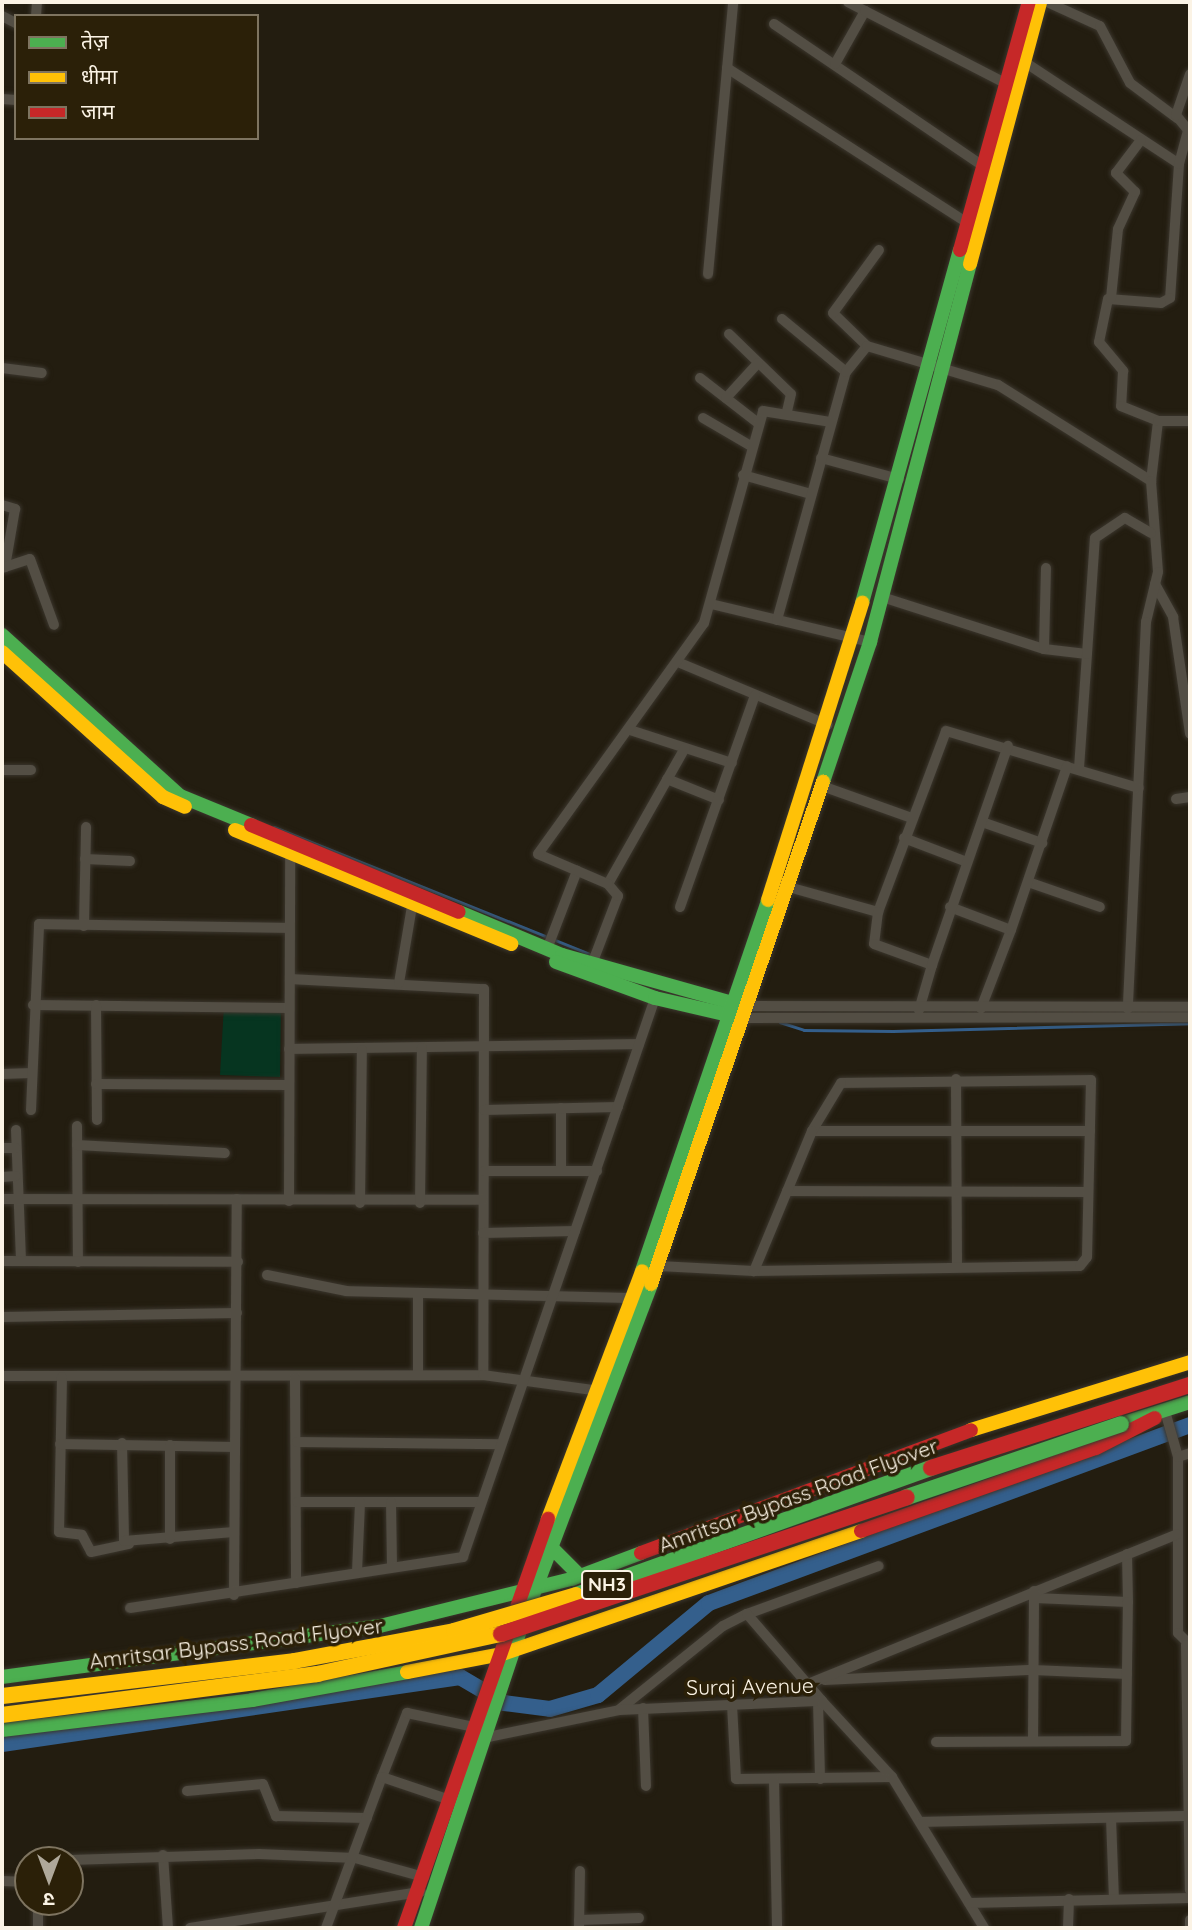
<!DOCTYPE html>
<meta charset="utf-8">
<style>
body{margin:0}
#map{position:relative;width:1192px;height:1930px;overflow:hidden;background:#231d10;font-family:Quicksand,"Noto Sans Devanagari",sans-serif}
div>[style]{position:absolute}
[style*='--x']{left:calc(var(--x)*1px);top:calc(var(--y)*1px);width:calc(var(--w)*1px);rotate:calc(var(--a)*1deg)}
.green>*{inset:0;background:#063520}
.stream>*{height:2.5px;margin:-1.25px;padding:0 1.25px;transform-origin:1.25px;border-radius:1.25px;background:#345f8c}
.river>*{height:16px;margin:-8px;padding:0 8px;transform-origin:8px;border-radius:8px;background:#345f8c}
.roads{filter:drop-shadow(0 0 2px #3b362d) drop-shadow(0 0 2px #3b362d)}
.street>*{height:10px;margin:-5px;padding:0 5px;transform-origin:5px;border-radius:5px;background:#534e44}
.fast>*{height:14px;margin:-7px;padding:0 7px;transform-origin:7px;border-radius:7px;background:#4caf50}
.slow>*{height:14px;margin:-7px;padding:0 7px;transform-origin:7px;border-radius:7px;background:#ffc107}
.jam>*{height:14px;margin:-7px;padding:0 7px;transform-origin:7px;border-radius:7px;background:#c62828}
.bridges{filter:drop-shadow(0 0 2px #3b362d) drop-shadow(0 0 2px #3b362d)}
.fast-bridge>*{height:16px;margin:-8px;padding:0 8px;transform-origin:8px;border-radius:8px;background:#4caf50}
.slow-bridge>*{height:16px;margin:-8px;padding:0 8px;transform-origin:8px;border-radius:8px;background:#ffc107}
.jam-bridge>*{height:16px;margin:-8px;padding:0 8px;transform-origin:8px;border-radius:8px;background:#c62828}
span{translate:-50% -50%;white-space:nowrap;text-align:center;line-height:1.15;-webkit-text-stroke:7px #2b2008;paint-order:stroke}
.shield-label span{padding:2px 5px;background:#2b2008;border:2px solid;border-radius:5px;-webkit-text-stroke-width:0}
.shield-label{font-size:19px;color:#fbf3e5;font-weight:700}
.street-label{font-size:21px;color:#fbf3e5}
.frame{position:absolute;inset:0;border:4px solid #fbf3e5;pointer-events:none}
.legend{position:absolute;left:14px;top:14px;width:245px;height:126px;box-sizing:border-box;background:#2b2008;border:2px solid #7e7460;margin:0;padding:9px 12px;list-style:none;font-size:21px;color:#fbf3e5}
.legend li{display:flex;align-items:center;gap:14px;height:35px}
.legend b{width:35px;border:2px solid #7e7460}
.north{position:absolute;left:14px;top:1846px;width:70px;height:70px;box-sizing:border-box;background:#2b2008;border:2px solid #7e7460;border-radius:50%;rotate:180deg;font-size:19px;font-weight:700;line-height:28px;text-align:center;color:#fbf3e5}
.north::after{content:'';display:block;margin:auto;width:24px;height:32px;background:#afa89a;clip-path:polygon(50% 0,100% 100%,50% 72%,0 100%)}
</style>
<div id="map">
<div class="green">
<div style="clip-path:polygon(224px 1005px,281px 1006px,280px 1077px,220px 1075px)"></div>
</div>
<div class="stream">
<div style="--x:274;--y:827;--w:343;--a:21.9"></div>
<div style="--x:780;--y:1022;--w:25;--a:18"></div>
<div style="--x:804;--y:1030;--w:89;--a:0.6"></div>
<div style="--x:893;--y:1031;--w:297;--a:-1.5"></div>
</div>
<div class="river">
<div style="--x:2;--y:1744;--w:463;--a:-8.3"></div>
<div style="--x:460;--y:1677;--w:51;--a:30.6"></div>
<div style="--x:504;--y:1703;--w:46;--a:7.4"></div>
<div style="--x:550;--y:1709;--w:50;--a:-16.3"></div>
<div style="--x:598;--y:1695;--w:144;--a:-39.7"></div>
<div style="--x:709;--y:1603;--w:513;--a:-20.31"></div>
</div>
<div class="roads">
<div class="street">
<div style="--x:848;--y:2;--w:19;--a:28"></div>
<div style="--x:1047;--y:2;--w:58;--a:24.4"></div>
<div style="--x:1100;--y:26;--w:64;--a:62.2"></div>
<div style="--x:1130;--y:83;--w:59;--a:36.7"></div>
<div style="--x:2;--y:16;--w:16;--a:27"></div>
<div style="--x:36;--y:16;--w:14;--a:-86"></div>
<div style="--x:774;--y:24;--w:256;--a:34.2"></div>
<div style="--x:1023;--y:61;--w:187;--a:33.4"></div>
<div style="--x:1179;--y:164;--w:134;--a:93.8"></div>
<div style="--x:1170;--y:298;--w:10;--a:151"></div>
<div style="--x:1161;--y:303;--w:53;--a:-175.7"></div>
<div style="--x:1108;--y:299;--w:44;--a:101.8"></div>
<div style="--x:1099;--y:342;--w:38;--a:50"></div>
<div style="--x:1123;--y:371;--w:35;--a:93"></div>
<div style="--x:1121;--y:406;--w:40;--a:22"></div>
<div style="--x:835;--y:64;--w:61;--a:-60.5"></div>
<div style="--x:865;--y:11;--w:164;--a:27.2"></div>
<div style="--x:727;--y:68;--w:290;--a:32.8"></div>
<div style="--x:2;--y:99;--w:14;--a:4"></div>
<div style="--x:1179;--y:164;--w:35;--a:-75"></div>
<div style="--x:1188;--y:130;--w:19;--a:-129"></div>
<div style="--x:1176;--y:115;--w:43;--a:-71.1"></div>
<div style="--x:708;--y:274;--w:273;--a:-84.7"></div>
<div style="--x:1111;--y:298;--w:69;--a:-84.2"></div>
<div style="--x:1118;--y:229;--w:41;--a:-65.3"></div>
<div style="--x:1135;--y:192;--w:27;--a:-135"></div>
<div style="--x:1116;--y:173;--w:41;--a:-52.9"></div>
<div style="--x:782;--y:319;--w:83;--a:39.6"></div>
<div style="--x:729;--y:334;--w:86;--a:44.1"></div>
<div style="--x:791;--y:394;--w:17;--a:103"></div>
<div style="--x:867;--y:346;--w:47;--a:-135.9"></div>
<div style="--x:833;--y:313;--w:78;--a:-53.9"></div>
<div style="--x:2;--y:368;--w:40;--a:7.1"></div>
<div style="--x:700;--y:378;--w:73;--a:37.8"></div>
<div style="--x:726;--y:398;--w:47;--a:-47.6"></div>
<div style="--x:703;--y:418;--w:56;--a:30.3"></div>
<div style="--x:821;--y:458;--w:81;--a:15.1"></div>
<div style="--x:743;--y:475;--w:71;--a:15.6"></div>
<div style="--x:1151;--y:481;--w:60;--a:-83.3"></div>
<div style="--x:1158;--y:421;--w:32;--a:0"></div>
<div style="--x:2;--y:505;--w:14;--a:17"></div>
<div style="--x:15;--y:509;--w:59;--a:99.8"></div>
<div style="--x:2;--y:568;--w:29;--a:-18"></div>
<div style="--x:30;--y:559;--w:70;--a:70"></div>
<div style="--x:1155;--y:584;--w:38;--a:61"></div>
<div style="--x:1173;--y:617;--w:118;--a:81.7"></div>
<div style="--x:882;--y:597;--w:170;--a:17.8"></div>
<div style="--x:1044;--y:649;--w:43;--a:6.6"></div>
<div style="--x:1087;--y:654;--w:115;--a:94"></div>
<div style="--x:711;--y:604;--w:163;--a:13.4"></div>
<div style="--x:777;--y:620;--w:257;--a:-74.5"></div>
<div style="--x:846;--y:372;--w:33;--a:-51"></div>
<div style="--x:867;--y:346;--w:137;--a:16.6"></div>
<div style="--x:998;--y:385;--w:181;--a:32.1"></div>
<div style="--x:1151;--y:481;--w:91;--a:85.6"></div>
<div style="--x:1158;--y:572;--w:51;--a:103.5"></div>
<div style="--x:1146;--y:622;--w:387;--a:92.7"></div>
<div style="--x:1044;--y:649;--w:81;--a:-88.6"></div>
<div style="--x:1087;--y:654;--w:116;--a:-86.1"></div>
<div style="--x:1095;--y:538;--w:36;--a:-34"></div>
<div style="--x:1125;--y:518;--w:30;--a:30"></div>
<div style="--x:680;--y:663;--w:160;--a:22.7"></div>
<div style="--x:630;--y:730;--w:107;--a:17.9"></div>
<div style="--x:2;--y:770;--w:29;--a:0"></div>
<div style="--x:667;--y:779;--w:56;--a:22"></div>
<div style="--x:822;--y:786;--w:96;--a:19.6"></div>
<div style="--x:1176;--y:799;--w:14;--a:-8"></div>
<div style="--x:982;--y:822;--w:64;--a:19.3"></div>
<div style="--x:904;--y:838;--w:67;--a:20.9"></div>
<div style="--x:85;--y:859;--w:45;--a:2.5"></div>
<div style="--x:1028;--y:882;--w:76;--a:19.1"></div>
<div style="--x:608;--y:884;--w:156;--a:-60.5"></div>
<div style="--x:785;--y:886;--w:97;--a:15.6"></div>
<div style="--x:878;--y:912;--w:193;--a:-69.4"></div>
<div style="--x:946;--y:731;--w:201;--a:16.5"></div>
<div style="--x:680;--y:907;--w:225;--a:-70.5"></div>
<div style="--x:950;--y:907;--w:65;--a:20.7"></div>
<div style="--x:1011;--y:930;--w:84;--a:111"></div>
<div style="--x:878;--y:912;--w:32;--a:97"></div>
<div style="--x:874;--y:944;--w:62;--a:19.9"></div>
<div style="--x:932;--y:965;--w:47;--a:106.1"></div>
<div style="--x:84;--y:926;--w:99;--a:-88.8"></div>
<div style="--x:1011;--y:930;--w:173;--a:-71.1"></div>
<div style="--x:547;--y:949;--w:84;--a:-69"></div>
<div style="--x:592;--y:964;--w:73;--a:-69.1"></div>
<div style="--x:618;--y:896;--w:16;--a:-130"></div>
<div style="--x:608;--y:884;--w:76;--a:-156.8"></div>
<div style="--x:538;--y:854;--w:284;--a:-54.3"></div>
<div style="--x:704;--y:623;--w:220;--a:-74.4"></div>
<div style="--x:763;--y:411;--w:69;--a:9.2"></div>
<div style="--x:932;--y:965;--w:232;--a:-70.9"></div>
<div style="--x:290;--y:979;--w:194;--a:3"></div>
<div style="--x:484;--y:989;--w:386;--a:90.1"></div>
<div style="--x:399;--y:983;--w:78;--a:-80.4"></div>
<div style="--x:33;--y:1005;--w:255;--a:0.7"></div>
<div style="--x:96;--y:1005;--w:115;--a:89.5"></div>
<div style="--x:745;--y:1006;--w:445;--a:0.1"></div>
<div style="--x:741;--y:1018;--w:449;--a:-0.1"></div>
<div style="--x:289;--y:1049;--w:350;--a:-0.8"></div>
<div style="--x:2;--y:1074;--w:30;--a:-2"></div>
<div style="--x:956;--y:1079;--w:187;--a:89.7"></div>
<div style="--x:96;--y:1084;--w:193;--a:0.3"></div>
<div style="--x:561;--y:1108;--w:60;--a:90"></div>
<div style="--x:31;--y:1110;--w:186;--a:-87.5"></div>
<div style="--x:39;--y:924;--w:250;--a:0.9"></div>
<div style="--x:484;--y:1110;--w:134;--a:-1.3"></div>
<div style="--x:77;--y:1126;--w:136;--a:89.6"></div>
<div style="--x:16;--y:1130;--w:131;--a:87.8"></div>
<div style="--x:812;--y:1131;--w:278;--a:0"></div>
<div style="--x:77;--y:1145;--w:148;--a:3.1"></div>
<div style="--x:2;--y:1148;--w:14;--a:0"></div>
<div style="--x:484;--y:1171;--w:113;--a:0"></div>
<div style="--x:2;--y:1177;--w:14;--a:-4"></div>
<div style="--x:787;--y:1191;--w:301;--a:0.2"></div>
<div style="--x:2;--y:1199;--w:481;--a:0.1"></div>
<div style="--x:289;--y:1201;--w:346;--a:-89.8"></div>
<div style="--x:360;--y:1203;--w:153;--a:-89.3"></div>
<div style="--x:420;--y:1203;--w:155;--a:-89.3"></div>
<div style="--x:483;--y:1233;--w:92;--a:-1.2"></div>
<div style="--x:2;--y:1261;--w:236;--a:0.2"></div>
<div style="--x:659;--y:1266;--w:95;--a:3"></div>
<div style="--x:754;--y:1271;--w:326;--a:-0.9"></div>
<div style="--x:1080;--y:1266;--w:11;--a:-52"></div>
<div style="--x:1087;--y:1257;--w:177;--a:-88.7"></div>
<div style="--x:1091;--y:1080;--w:250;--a:179.3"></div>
<div style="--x:841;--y:1083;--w:56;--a:121.1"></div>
<div style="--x:812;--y:1131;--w:152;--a:112.5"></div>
<div style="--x:267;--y:1275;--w:81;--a:11.4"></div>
<div style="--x:346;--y:1291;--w:289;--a:1.4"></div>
<div style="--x:2;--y:1317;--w:235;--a:-1"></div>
<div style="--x:418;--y:1374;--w:81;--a:-90"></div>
<div style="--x:2;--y:1376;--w:481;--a:-0.1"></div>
<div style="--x:483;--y:1375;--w:118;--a:7.8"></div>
<div style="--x:62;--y:1377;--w:155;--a:91.1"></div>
<div style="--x:59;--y:1532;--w:23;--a:7"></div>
<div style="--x:82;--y:1535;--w:19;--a:62"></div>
<div style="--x:91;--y:1552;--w:39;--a:-12"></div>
<div style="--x:295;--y:1378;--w:205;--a:89.7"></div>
<div style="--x:1165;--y:1411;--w:48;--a:74.2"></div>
<div style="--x:1178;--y:1457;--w:176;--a:90"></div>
<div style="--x:1178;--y:1633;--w:17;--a:45"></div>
<div style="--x:297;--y:1442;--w:204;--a:0.6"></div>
<div style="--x:122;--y:1443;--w:98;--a:88.8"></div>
<div style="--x:124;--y:1541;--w:110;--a:-4.7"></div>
<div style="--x:60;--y:1444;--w:175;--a:1"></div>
<div style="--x:170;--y:1445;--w:94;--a:90"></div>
<div style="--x:1178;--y:1457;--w:13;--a:-18"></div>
<div style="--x:297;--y:1502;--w:182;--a:0"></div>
<div style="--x:391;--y:1502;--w:64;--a:89.1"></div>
<div style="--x:357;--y:1572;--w:70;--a:-87.5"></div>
<div style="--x:234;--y:1595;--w:396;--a:-89.6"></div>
<div style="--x:1035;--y:1598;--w:93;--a:2.5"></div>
<div style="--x:1128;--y:1602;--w:48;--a:-91.2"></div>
<div style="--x:130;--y:1608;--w:337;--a:-8.7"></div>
<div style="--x:463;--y:1557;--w:591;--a:-71.04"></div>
<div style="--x:747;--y:1614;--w:140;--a:-20"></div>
<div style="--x:1186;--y:1645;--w:245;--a:89.1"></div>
<div style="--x:825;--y:1680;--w:208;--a:-2.8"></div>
<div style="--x:1033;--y:1670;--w:94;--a:2.4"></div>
<div style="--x:808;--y:1684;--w:398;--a:-22.1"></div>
<div style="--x:818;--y:1701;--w:78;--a:88.5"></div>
<div style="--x:732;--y:1705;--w:74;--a:86.9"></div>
<div style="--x:736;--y:1779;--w:156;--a:-0.7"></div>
<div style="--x:643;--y:1708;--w:78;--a:87.8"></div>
<div style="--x:620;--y:1709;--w:132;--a:-38.9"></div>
<div style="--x:723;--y:1626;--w:27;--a:-27"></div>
<div style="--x:747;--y:1614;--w:115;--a:49.2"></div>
<div style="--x:488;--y:1737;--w:135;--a:-11.6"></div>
<div style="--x:620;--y:1710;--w:202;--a:-2.6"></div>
<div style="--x:822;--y:1701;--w:103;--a:47.4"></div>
<div style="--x:892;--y:1777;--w:177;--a:58.6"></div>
<div style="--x:1033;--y:1740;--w:149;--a:-89.6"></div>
<div style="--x:936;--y:1742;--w:190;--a:-0.3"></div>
<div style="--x:1126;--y:1741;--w:139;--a:-89.2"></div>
<div style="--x:382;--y:1777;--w:69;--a:-68.7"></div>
<div style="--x:407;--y:1713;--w:74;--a:11.8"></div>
<div style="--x:774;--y:1780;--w:148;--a:88.8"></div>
<div style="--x:187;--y:1791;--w:76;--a:-5.3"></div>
<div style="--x:263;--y:1784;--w:35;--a:68"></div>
<div style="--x:276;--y:1816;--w:91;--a:1.3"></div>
<div style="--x:1111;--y:1818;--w:81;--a:87.9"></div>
<div style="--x:923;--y:1822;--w:267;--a:-1.3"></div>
<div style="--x:163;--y:1855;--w:73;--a:86.1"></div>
<div style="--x:70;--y:1860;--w:189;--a:-1.8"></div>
<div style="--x:259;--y:1854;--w:96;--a:2.4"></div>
<div style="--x:355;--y:1858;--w:72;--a:15.4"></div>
<div style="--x:2;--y:1881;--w:26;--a:2"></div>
<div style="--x:969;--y:1903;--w:221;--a:-1.3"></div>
<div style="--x:579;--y:1920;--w:60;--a:-1.9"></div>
<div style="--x:38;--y:1928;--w:26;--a:-90"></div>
<div style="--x:190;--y:1928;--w:234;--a:-8.9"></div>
<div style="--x:326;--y:1928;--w:161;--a:-69.7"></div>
<div style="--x:382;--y:1777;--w:75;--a:18.7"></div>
<div style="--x:579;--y:1928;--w:57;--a:-89"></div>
<div style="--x:1068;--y:1928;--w:29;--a:-88"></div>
<div style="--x:1190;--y:1928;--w:8;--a:-90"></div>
</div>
<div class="fast">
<div style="--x:862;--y:603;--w:366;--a:-74.5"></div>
<div style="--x:2;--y:635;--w:240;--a:42.1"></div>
<div style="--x:180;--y:796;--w:77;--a:22.2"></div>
<div style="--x:823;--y:782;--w:148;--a:-71.4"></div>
<div style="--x:870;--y:642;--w:391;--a:-75.2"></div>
<div style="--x:459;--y:912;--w:112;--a:22.7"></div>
<div style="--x:562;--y:955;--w:188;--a:15.7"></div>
<div style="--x:556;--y:962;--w:105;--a:20"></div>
<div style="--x:655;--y:998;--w:84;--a:13"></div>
<div style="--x:642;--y:1271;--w:392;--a:-71.2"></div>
<div style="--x:1121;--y:1424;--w:72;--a:-17.7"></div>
<div style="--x:551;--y:1547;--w:41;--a:45"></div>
<div style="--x:2;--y:1677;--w:381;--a:-7.7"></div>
<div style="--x:380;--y:1626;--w:198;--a:-13.8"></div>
<div style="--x:572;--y:1579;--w:74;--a:-20.6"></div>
<div style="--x:2;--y:1730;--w:252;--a:-6.8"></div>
<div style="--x:252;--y:1700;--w:158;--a:-10.2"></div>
<div style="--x:421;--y:1928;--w:326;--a:-71.6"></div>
<div style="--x:524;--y:1619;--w:358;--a:-69.2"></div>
</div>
<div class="slow">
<div style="--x:970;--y:264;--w:271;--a:-75"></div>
<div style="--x:2;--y:652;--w:217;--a:42"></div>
<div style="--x:163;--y:797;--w:24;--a:24"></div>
<div style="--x:235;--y:830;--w:299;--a:22.4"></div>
<div style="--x:768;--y:900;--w:312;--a:-72.4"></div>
<div style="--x:651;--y:1284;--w:531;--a:-71.09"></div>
<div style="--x:971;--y:1430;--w:229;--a:-17.2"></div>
<div style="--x:548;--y:1519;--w:265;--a:-69.2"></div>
<div style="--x:407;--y:1672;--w:97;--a:-10.7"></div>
<div style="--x:502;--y:1654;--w:379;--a:-18.9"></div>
</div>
<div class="jam">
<div style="--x:960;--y:250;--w:257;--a:-74.5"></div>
<div style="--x:251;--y:825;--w:225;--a:22.7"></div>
<div style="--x:861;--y:1531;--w:249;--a:-19.5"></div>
<div style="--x:1096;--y:1448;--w:66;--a:-27"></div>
<div style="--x:641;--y:1553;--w:352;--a:-20.4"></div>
<div style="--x:404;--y:1928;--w:434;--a:-70.6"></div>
</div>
</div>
<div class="bridges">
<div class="fast-bridge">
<div style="--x:907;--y:1497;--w:226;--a:-18.8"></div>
<div style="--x:576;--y:1595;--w:377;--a:-19.7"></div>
</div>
<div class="slow-bridge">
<div style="--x:2;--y:1696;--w:294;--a:-6.8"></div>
<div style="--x:294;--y:1661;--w:163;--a:-10.6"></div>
<div style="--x:454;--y:1631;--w:127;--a:-16.4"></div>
<div style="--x:2;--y:1715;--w:318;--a:-7.4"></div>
<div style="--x:317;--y:1674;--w:188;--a:-12.3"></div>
</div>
<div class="jam-bridge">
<div style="--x:931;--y:1468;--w:272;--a:-17.8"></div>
<div style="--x:501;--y:1634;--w:428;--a:-18.6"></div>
</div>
</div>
<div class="shield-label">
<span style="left:607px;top:1585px">NH3</span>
</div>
<div class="street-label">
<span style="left:798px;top:1495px;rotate:-20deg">Amritsar Bypass Road Flyover</span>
<span style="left:236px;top:1643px;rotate:-7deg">Amritsar Bypass Road Flyover</span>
<span style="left:750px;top:1686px;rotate:-1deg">Suraj Avenue</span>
</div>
<div class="frame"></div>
<ul class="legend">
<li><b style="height:9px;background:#4caf50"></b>तेज़</li>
<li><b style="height:9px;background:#ffc107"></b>धीमा</li>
<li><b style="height:9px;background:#c62828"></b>जाम</li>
</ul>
<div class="north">उ</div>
</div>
